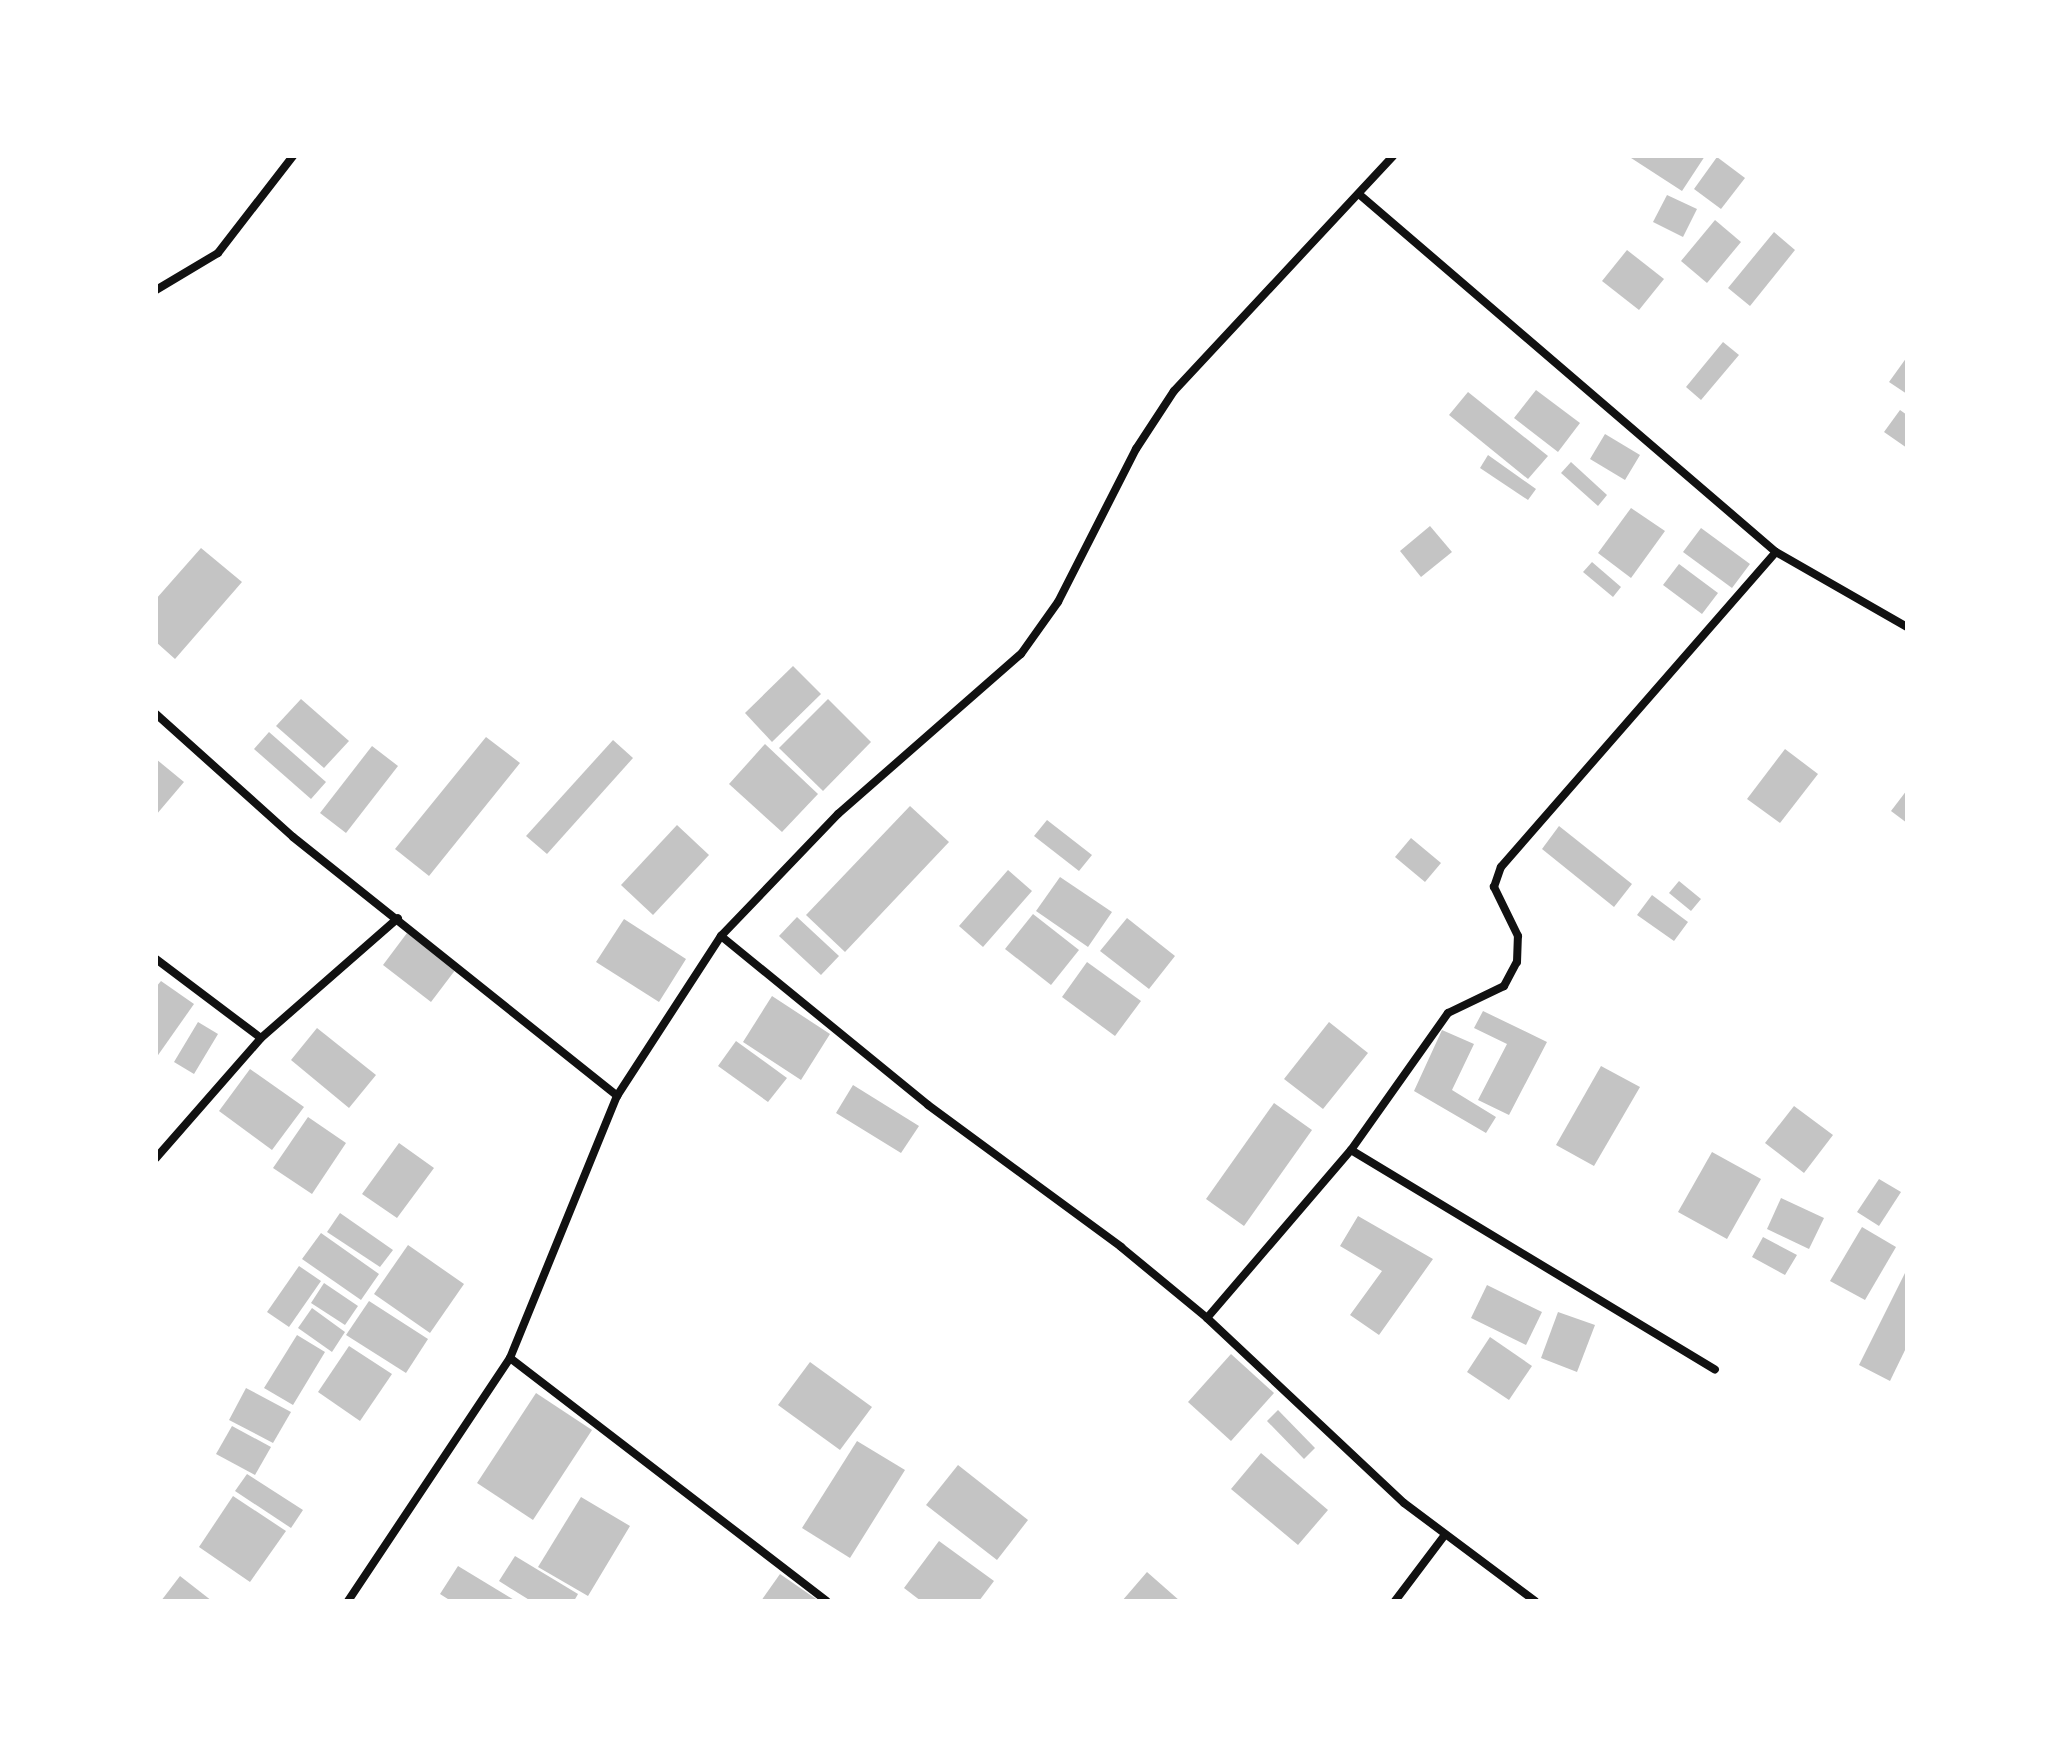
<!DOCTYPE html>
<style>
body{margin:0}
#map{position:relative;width:2063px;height:1757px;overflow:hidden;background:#fff;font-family:Inter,sans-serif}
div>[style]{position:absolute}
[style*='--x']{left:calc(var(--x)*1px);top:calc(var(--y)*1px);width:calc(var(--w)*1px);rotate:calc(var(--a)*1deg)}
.building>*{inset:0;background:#c4c4c4}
.minor>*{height:8px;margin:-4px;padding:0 4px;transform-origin:4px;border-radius:4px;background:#111}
span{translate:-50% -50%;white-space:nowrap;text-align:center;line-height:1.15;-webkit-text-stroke:8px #fff;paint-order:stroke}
.frame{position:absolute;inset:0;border:158px solid #fff;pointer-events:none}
</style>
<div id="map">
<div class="building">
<div style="clip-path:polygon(1628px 156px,1705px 156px,1682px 191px)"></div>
<div style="clip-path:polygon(1717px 157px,1745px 178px,1721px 209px,1694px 189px)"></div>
<div style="clip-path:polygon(1667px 195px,1697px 209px,1683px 237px,1653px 222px)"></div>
<div style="clip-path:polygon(1715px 220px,1741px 242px,1707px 283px,1681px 261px)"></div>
<div style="clip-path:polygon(1774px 232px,1795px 250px,1750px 306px,1728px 288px)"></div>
<div style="clip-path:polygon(1627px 250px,1664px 279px,1639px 310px,1602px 281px)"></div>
<div style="clip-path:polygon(1723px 342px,1739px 355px,1701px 400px,1686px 387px)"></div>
<div style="clip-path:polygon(1907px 357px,1907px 394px,1889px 382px)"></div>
<div style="clip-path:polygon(1536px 390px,1580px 423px,1558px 452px,1514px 418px)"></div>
<div style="clip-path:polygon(1468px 392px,1548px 456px,1528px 479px,1449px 415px)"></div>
<div style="clip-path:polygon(1900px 410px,1907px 415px,1907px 448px,1884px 432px)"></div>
<div style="clip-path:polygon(1605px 434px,1640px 455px,1625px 480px,1590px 459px)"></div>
<div style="clip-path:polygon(1488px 455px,1536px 489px,1528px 500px,1480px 468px)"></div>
<div style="clip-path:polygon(1571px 462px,1607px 495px,1598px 506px,1561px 473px)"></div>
<div style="clip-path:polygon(1631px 508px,1665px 531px,1631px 578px,1598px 553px)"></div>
<div style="clip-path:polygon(1430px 526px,1452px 552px,1421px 577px,1400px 551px)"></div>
<div style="clip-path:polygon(1701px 528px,1750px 564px,1732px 588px,1683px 552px)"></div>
<div style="clip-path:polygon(201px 548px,242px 582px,175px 659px,156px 642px,156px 599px)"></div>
<div style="clip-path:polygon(1592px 562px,1621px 587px,1613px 597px,1583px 572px)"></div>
<div style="clip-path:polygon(1679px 564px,1718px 593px,1702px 614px,1663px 585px)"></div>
<div style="clip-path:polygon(793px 666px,821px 694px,772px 742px,745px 713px)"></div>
<div style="clip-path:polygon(301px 699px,349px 741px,324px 768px,276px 726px)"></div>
<div style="clip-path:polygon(828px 699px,871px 742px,823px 791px,779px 748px)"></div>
<div style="clip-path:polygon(269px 732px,326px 782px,311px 799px,254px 749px)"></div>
<div style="clip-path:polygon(486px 737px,520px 763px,429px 876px,395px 849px)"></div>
<div style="clip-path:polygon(613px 740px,633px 758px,547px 854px,526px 836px)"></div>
<div style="clip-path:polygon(765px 744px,818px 794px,782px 832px,729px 784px)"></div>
<div style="clip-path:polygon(372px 746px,398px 766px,346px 833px,320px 813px)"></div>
<div style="clip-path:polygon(1785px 749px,1818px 774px,1780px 823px,1747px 799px)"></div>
<div style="clip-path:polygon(156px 759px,184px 782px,156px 815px)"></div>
<div style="clip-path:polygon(1907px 790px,1907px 823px,1891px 811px)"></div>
<div style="clip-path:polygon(910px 806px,949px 842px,845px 952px,806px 915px)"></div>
<div style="clip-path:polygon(1047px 820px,1092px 855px,1079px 871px,1034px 836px)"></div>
<div style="clip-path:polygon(677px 825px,709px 855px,653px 915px,621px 885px)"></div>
<div style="clip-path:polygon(1559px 826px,1632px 884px,1614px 907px,1542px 849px)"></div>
<div style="clip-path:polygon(1411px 838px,1441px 863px,1425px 882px,1395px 857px)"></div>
<div style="clip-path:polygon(1008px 870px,1032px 891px,983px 947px,959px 926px)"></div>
<div style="clip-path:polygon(1060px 877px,1112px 912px,1088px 947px,1036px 911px)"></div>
<div style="clip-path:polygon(1679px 881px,1701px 899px,1691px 911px,1669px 893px)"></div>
<div style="clip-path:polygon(1652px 895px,1688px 922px,1674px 941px,1637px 915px)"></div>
<div style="clip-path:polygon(1033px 914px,1079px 950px,1051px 985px,1005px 949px)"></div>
<div style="clip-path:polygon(797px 917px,839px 956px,821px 975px,779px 936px)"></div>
<div style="clip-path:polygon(1127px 918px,1175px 956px,1149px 989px,1100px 951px)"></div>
<div style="clip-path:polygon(624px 919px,686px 959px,659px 1002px,596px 962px)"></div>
<div style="clip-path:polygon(407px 933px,456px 969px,431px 1002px,383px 965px)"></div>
<div style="clip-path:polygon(1087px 962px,1141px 1001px,1115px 1036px,1062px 997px)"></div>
<div style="clip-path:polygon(161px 981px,194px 1004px,156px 1058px,156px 987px)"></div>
<div style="clip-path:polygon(772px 996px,830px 1034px,801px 1080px,743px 1042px)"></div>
<div style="clip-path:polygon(1483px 1011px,1547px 1042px,1509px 1115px,1478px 1100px,1507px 1044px,1474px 1028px)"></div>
<div style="clip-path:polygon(198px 1022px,218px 1034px,194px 1074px,174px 1062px)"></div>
<div style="clip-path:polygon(1329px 1022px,1368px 1053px,1323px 1109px,1284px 1079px)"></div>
<div style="clip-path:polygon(317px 1028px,376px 1075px,349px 1108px,291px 1060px)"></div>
<div style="clip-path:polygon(1442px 1030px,1474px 1044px,1452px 1090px,1496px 1117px,1486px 1133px,1414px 1091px)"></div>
<div style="clip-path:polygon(736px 1041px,787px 1078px,768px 1102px,718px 1066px)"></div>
<div style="clip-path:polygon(1601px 1066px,1640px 1087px,1594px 1166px,1556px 1145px)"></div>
<div style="clip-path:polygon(250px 1069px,304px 1107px,272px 1150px,219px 1111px)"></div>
<div style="clip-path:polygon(853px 1085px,919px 1126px,901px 1153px,836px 1113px)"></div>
<div style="clip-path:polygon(1274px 1103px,1312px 1130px,1244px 1226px,1206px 1199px)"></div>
<div style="clip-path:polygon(1794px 1106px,1833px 1135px,1804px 1173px,1765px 1143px)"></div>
<div style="clip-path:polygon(308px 1117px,346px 1143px,312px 1194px,273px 1168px)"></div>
<div style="clip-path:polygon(399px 1143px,434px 1168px,397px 1218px,362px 1194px)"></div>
<div style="clip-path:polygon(1712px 1152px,1761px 1179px,1727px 1239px,1678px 1212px)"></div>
<div style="clip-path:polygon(1879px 1179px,1901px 1192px,1879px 1226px,1857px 1212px)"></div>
<div style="clip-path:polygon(1781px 1198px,1824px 1218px,1809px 1249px,1767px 1229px)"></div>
<div style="clip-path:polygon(340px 1213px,393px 1250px,380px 1267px,327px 1232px)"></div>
<div style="clip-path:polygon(1358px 1216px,1433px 1259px,1379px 1335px,1350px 1315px,1382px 1271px,1340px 1246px)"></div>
<div style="clip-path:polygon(1862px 1227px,1896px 1247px,1865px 1300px,1830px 1281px)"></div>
<div style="clip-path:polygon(321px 1233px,379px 1274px,361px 1300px,302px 1259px)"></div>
<div style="clip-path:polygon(1763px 1237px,1797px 1255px,1785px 1275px,1752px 1257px)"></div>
<div style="clip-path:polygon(408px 1245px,464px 1284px,430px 1333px,374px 1294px)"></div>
<div style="clip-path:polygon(299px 1266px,321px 1281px,289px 1327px,267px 1312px)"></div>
<div style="clip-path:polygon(1907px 1269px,1907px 1346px,1890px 1381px,1859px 1365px)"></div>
<div style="clip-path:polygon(324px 1283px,358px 1306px,345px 1325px,311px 1303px)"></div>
<div style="clip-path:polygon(1487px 1285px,1542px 1312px,1526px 1345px,1471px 1318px)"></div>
<div style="clip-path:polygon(369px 1301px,428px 1339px,406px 1373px,346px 1335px)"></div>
<div style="clip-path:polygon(312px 1308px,345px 1332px,332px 1352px,298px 1328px)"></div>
<div style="clip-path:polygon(1558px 1312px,1595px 1325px,1577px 1372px,1541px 1358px)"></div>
<div style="clip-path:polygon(297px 1335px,325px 1352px,293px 1405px,264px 1388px)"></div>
<div style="clip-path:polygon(1490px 1337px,1532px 1366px,1509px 1400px,1467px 1372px)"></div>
<div style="clip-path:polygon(349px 1346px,392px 1374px,360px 1421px,318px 1392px)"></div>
<div style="clip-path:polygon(1231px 1354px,1274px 1393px,1231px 1441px,1188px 1402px)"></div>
<div style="clip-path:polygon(810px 1362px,872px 1407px,840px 1450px,778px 1405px)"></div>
<div style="clip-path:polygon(246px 1388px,291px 1412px,273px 1443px,229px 1420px)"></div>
<div style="clip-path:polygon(536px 1393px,592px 1430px,533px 1520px,477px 1483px)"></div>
<div style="clip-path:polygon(1278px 1410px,1315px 1448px,1304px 1459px,1267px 1421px)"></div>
<div style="clip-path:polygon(232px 1426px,271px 1447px,255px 1475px,216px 1454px)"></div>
<div style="clip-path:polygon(857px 1441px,905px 1470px,850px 1558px,802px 1528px)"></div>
<div style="clip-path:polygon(1261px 1453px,1328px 1510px,1298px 1545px,1231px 1489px)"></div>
<div style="clip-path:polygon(958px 1465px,1028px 1520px,997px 1560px,926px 1505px)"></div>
<div style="clip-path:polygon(247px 1474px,303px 1510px,291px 1528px,235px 1491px)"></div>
<div style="clip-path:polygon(233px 1496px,286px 1531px,250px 1582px,199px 1547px)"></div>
<div style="clip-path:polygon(581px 1497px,630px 1526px,588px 1596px,538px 1567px)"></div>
<div style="clip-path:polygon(939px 1541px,994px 1581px,979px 1601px,921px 1601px,904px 1588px)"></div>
<div style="clip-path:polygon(515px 1556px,578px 1594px,574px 1601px,531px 1601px,499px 1581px)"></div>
<div style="clip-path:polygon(458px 1566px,516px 1601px,451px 1601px,440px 1594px)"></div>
<div style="clip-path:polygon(1147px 1572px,1180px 1601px,1122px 1601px)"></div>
<div style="clip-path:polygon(780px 1574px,819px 1601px,761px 1601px)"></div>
<div style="clip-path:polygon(180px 1576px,212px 1601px,161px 1601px)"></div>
</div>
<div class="minor">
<div style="--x:1360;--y:195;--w:548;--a:40.64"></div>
<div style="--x:1776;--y:552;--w:151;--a:29.8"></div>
<div style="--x:156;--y:290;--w:72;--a:-30.8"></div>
<div style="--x:218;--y:253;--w:123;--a:-52.3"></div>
<div style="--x:156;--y:714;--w:184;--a:41.9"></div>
<div style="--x:293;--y:837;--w:415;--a:38.6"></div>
<div style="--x:721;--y:936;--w:267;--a:39.2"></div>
<div style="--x:928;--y:1105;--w:240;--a:36.3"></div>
<div style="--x:1121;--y:1247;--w:112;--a:39.5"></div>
<div style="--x:1207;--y:1318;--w:270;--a:43.2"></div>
<div style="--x:1404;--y:1503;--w:164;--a:36.8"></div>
<div style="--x:156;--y:959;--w:131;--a:37"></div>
<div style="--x:1351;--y:1150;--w:425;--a:31.1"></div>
<div style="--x:156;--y:1158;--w:159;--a:-48.8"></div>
<div style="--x:261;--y:1038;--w:182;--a:-41.2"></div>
<div style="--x:1207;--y:1318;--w:221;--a:-49.4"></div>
<div style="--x:1351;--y:1150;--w:168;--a:-54.7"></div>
<div style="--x:1448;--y:1013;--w:62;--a:-25.7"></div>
<div style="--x:1504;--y:986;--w:27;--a:-62"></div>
<div style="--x:1517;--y:962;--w:26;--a:-88"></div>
<div style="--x:1518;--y:936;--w:55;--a:-116.1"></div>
<div style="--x:1494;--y:887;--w:21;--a:-71"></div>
<div style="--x:1501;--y:867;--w:418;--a:-48.9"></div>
<div style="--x:510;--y:1358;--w:399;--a:37.5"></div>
<div style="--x:348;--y:1601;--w:292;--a:-56.3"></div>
<div style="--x:510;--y:1358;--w:283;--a:-67.8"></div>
<div style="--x:617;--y:1096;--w:191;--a:-57"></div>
<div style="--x:721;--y:936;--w:169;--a:-46.2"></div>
<div style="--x:838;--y:814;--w:243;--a:-41.2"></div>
<div style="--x:1021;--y:654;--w:64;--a:-54.6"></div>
<div style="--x:1058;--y:602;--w:172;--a:-63"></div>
<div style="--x:1136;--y:449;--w:69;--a:-56.8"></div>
<div style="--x:1174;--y:391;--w:321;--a:-47"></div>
<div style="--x:1395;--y:1601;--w:81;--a:-53"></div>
</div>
<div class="frame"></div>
</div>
